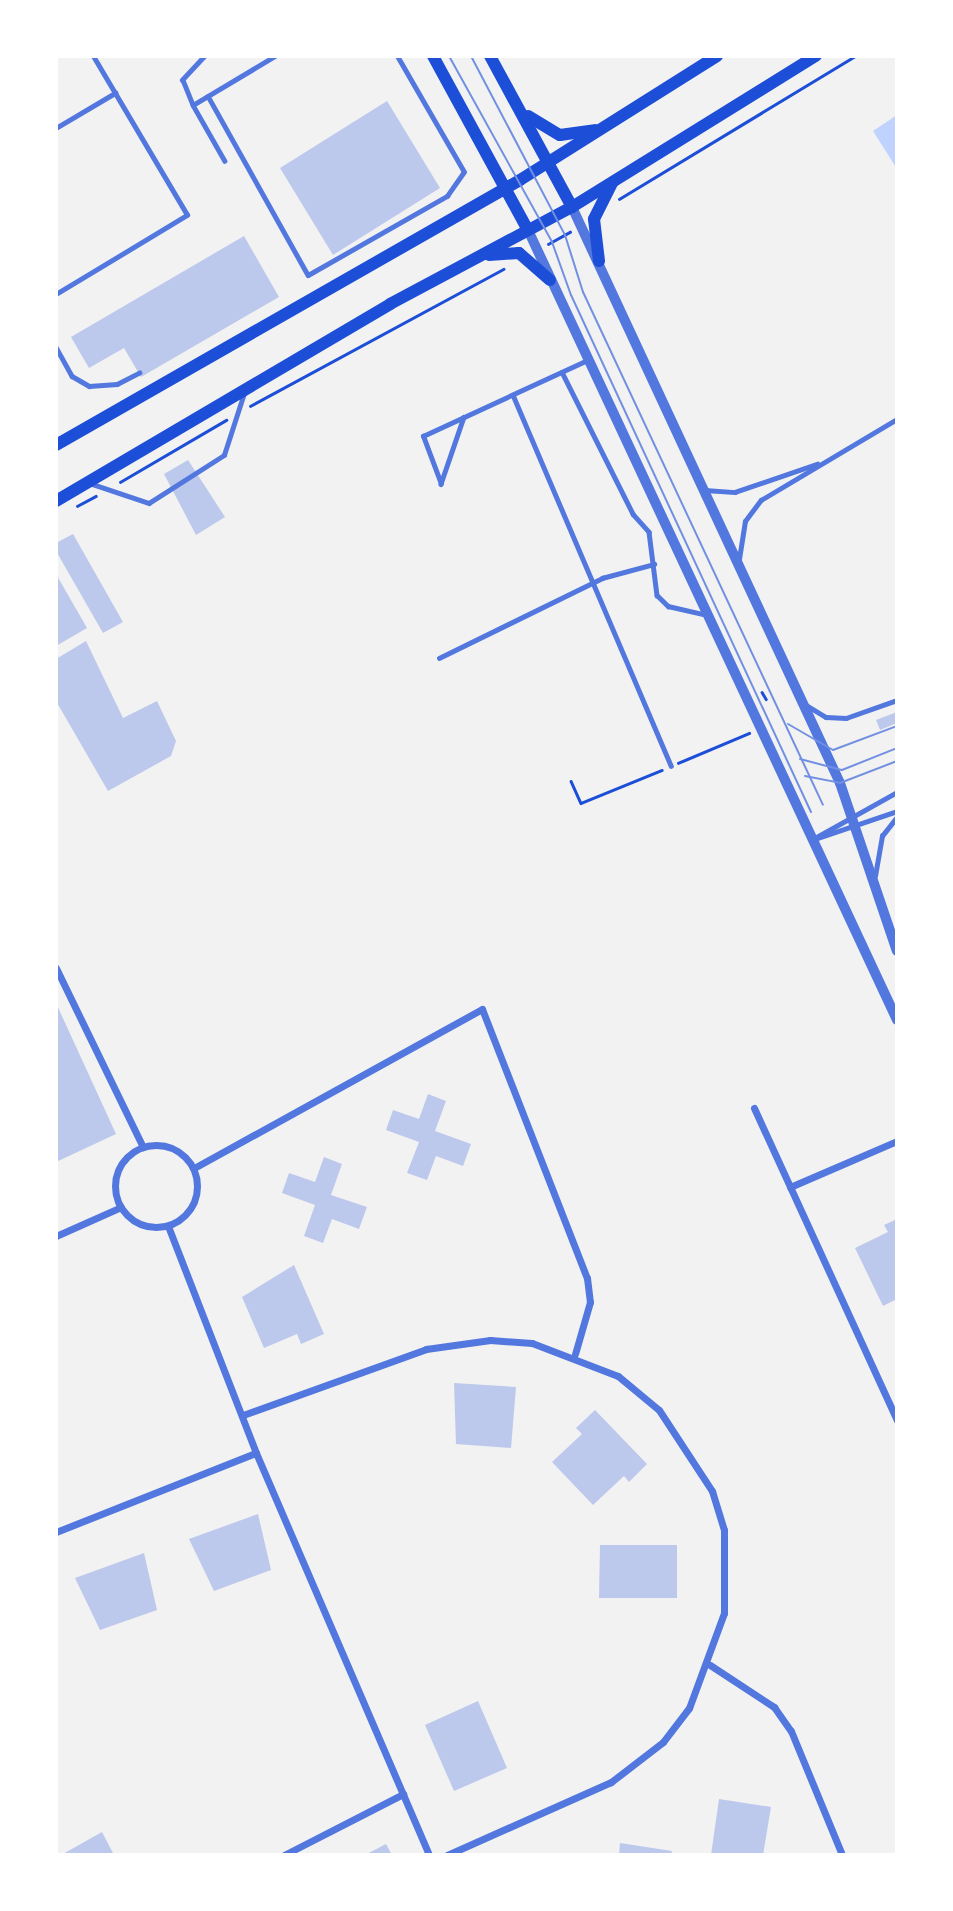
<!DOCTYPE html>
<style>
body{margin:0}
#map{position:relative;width:953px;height:1911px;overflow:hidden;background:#f2f2f2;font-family:Ubuntu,sans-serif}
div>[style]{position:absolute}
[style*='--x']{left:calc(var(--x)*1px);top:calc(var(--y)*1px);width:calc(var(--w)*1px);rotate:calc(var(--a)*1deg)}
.water>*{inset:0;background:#bfd3fe}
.building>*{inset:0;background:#bdc9ec}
.path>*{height:2.5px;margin:-1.25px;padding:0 1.25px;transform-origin:1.25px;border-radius:1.25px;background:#1d4ed8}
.service>*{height:4.5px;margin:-2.25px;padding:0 2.25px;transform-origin:2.25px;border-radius:2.25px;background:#5277de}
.minor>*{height:7px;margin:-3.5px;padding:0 3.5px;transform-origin:3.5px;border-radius:3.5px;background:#5277de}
.minor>.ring{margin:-3.5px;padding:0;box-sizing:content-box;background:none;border:7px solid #5277de;border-radius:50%}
.tertiary>*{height:10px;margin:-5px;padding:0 5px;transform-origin:5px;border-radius:5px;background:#5277de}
.secondary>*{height:12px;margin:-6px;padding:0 6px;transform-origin:6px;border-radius:6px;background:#1d4ed8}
.tram>*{height:2px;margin:-1px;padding:0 1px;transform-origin:1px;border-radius:1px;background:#7290e2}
span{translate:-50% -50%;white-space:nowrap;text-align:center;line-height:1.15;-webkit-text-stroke:6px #fff;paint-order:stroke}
.frame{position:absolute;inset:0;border:58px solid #fff;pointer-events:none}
</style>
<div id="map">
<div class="water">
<div style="clip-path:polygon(897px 115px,897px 169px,873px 131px)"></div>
</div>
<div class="building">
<div style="clip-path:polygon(387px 101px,440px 188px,333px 255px,280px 168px)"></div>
<div style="clip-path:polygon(244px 236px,279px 297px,141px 377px,124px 348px,89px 368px,71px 337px)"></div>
<div style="clip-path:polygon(188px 460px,225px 517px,196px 535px,164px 474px)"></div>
<div style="clip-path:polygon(73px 534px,123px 622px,103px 633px,56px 551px,56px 543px)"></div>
<div style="clip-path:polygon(56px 574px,87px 628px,56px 646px)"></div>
<div style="clip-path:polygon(86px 641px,123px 718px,157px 701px,176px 741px,171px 756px,108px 791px,56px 701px,56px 659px)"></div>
<div style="clip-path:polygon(897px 712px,897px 723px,880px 730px,876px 720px)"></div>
<div style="clip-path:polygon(56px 1003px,116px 1134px,56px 1162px)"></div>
<div style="clip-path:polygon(428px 1094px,446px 1101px,435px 1131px,471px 1144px,463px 1166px,436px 1156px,427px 1180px,407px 1173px,419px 1142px,386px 1130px,393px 1110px,419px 1119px)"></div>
<div style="clip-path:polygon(324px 1157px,342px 1164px,331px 1195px,367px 1207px,359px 1229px,332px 1219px,323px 1243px,304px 1236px,315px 1205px,282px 1193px,289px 1173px,315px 1182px)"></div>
<div style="clip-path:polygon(897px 1219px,897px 1299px,883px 1306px,855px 1248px,888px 1232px,884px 1225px)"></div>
<div style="clip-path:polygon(294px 1265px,324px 1334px,301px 1344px,297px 1334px,264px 1348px,242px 1297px)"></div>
<div style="clip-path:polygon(454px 1383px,516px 1387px,511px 1448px,456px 1444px)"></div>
<div style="clip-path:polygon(595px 1410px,647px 1464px,629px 1482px,624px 1476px,593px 1505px,552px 1462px,582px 1434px,576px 1428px)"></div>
<div style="clip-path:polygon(258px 1514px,271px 1570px,214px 1591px,189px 1539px)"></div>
<div style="clip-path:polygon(600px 1545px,677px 1545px,677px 1598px,599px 1598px)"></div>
<div style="clip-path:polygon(144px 1553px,157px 1610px,100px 1630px,75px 1578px)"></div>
<div style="clip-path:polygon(478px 1701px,507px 1768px,454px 1791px,425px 1725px)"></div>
<div style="clip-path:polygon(719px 1799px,771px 1807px,763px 1855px,711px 1855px)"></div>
<div style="clip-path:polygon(102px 1832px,114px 1855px,61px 1855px)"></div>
<div style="clip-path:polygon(620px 1843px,672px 1851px,671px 1855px,619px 1855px)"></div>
<div style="clip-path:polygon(386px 1844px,392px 1855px,365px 1855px)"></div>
</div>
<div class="path">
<div style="--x:619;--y:199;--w:276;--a:-31.2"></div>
<div style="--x:548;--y:244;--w:25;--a:-29"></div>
<div style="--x:250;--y:406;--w:288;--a:-28.4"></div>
<div style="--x:120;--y:482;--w:123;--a:-30.3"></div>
<div style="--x:77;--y:506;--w:21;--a:-28"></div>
<div style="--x:762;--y:692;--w:8;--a:60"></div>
<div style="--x:678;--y:763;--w:77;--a:-22.9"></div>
<div style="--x:571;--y:781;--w:24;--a:66"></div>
<div style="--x:581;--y:803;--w:87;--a:-22.2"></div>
</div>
<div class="service">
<div style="--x:205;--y:56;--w:33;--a:133"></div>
<div style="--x:183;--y:80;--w:27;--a:68"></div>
<div style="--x:193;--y:105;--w:96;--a:-30.9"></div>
<div style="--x:208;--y:96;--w:205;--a:60.8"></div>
<div style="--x:308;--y:275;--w:160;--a:-29.6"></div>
<div style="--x:447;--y:196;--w:29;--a:-55"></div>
<div style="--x:464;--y:172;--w:134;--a:-120"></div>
<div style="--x:193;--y:105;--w:64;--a:60.3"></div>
<div style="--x:56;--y:128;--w:69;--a:-30.7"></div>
<div style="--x:56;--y:294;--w:153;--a:-31.1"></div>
<div style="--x:187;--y:215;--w:185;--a:-120.6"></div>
<div style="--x:56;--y:347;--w:33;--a:61"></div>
<div style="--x:72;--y:376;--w:20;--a:30"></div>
<div style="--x:89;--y:386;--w:28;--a:-4"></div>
<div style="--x:117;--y:384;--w:25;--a:-27"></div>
<div style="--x:562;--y:372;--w:159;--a:63.4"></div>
<div style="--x:633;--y:514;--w:24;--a:48"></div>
<div style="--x:649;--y:532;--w:64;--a:82.8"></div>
<div style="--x:657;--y:595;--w:16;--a:45"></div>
<div style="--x:668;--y:606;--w:37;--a:13"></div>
<div style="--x:513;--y:395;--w:403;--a:66.9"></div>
<div style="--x:464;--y:417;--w:71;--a:108.9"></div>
<div style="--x:441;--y:484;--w:51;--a:-110.6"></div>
<div style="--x:423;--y:436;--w:179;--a:-24.8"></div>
<div style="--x:92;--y:484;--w:60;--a:18.4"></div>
<div style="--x:149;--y:503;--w:89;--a:-32.6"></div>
<div style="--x:224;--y:455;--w:65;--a:-72.1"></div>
<div style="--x:705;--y:490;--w:30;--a:4"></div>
<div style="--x:735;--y:492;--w:87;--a:-18.9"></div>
<div style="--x:739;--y:559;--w:38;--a:-81"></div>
<div style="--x:745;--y:521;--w:26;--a:-53"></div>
<div style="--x:761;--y:500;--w:158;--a:-30.8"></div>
<div style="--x:439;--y:658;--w:182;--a:-26.1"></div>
<div style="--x:602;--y:578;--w:54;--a:-15.1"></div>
<div style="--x:806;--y:705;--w:23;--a:31"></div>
<div style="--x:826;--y:717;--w:20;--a:3"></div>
<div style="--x:846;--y:718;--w:54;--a:-19.4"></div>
<div style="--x:813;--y:839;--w:96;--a:-29.2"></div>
<div style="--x:812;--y:840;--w:90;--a:-18.8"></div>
<div style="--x:875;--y:876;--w:41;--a:-80.1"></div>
<div style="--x:882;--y:836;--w:24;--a:-52"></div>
</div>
<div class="minor">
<div style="--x:56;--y:968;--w:199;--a:64.1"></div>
<div style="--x:754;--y:1108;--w:344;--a:65.4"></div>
<div class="ring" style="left:115px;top:1145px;width:75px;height:75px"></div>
<div style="--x:194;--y:1168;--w:329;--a:-28.9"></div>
<div style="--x:482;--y:1009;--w:289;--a:68.7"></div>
<div style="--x:587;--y:1278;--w:24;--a:83"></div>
<div style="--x:590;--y:1302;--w:54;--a:106.1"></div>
<div style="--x:790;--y:1187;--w:116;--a:-23.3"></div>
<div style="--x:168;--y:1226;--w:243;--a:68.8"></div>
<div style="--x:256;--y:1453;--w:438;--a:66.7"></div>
<div style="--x:56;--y:1236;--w:71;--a:-24"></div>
<div style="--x:243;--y:1415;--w:195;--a:-19.8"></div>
<div style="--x:426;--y:1349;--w:65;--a:-8"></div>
<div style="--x:490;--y:1340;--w:42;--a:4.1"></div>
<div style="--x:532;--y:1343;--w:92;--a:21"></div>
<div style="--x:618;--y:1376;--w:53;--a:39.7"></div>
<div style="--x:659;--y:1410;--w:97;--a:56.8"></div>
<div style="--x:712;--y:1491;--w:41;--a:72.9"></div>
<div style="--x:724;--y:1530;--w:83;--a:90"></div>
<div style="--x:724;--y:1613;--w:101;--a:110.2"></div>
<div style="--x:689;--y:1708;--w:43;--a:127.4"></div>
<div style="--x:663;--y:1742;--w:66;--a:142.4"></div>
<div style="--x:611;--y:1782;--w:180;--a:156"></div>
<div style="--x:56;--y:1532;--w:215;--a:-21.6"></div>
<div style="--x:710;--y:1665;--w:77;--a:33.3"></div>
<div style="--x:774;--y:1707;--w:29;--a:55"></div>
<div style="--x:791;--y:1731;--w:134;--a:67.6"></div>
<div style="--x:284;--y:1855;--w:134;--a:-27.1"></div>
</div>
<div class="tertiary">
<div style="--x:572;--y:207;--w:635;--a:65.05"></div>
<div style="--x:840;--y:783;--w:177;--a:71.3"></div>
<div style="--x:528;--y:230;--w:872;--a:64.96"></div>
</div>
<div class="secondary">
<div style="--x:433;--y:56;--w:198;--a:61.4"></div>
<div style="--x:490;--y:56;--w:172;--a:61.5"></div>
<div style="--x:528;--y:116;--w:37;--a:31"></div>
<div style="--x:560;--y:135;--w:35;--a:-8"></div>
<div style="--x:489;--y:255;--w:30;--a:-4"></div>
<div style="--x:519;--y:253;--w:41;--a:41.1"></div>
<div style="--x:599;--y:261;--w:42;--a:-96.8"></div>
<div style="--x:594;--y:219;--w:40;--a:-63.4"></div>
<div style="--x:56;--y:445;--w:534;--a:-29.73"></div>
<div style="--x:520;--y:180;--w:233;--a:-32.2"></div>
<div style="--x:56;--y:501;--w:388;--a:-30.5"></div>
<div style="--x:390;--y:304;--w:206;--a:-28.1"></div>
<div style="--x:572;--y:207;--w:287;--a:-31.8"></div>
</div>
<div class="tram">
<div style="--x:449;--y:56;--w:213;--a:61"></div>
<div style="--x:552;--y:242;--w:56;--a:70.3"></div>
<div style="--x:571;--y:295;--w:570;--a:65.1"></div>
<div style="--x:471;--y:56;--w:202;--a:62.3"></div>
<div style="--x:565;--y:235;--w:60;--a:72.5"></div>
<div style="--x:583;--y:292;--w:566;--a:64.93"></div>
<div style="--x:788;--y:724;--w:52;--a:30"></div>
<div style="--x:833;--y:750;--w:68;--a:-20.6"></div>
<div style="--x:800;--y:759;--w:43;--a:14.7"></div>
<div style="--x:842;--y:770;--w:59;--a:-21.8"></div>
<div style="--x:805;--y:776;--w:36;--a:11"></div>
<div style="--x:840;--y:783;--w:61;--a:-21.1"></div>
</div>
<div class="frame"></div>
</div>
